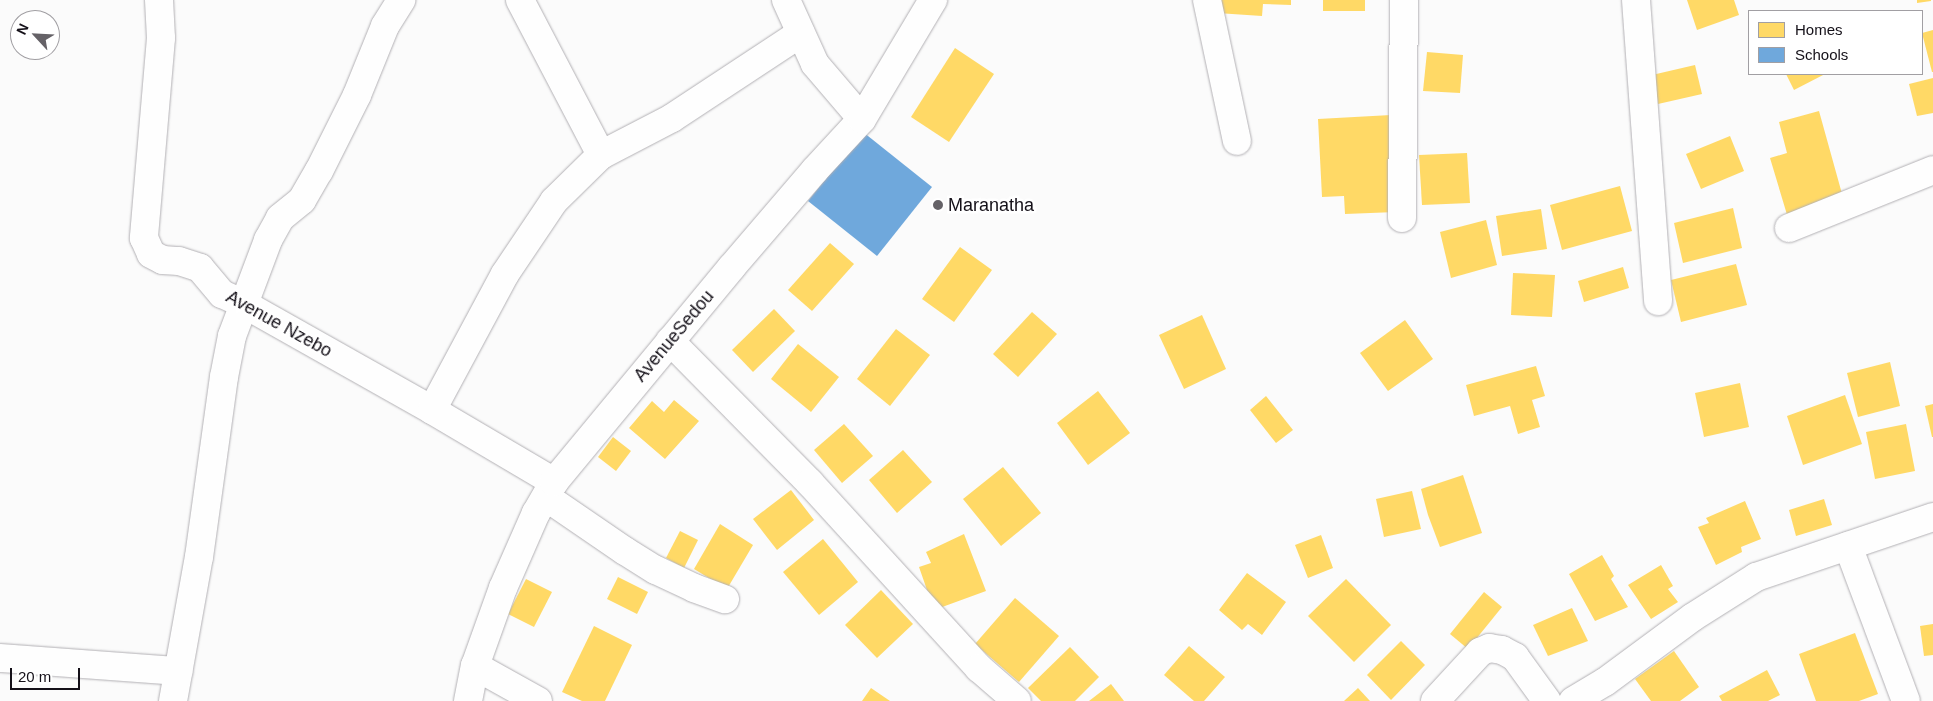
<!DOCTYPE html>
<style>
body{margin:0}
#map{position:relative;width:1933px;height:701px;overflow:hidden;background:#fbfbfb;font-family:Helvetica,sans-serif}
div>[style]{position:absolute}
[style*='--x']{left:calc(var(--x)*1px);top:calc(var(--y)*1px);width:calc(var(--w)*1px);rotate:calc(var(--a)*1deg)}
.homes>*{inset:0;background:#ffd966}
.schools>*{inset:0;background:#6fa8dc}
.roads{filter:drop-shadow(0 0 1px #b2b0b4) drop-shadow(0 0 1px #b2b0b4)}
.minor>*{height:28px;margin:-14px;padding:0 14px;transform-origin:14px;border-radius:14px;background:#fefefe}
.dots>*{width:14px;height:14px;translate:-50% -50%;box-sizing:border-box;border:2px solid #fff;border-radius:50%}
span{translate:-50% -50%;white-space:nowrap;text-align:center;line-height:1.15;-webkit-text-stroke:5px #fff;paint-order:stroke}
.poi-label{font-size:18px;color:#141018}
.left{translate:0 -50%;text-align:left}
.street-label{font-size:18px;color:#141018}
.legend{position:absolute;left:1748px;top:10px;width:175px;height:65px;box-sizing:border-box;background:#fff;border:1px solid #a19fa3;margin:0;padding:6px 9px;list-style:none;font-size:15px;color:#141018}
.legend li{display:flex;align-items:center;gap:10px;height:25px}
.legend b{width:25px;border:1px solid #a19fa3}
.north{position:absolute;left:10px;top:10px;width:50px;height:50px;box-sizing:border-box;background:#fff;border:1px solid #a19fa3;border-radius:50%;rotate:295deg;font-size:14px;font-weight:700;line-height:20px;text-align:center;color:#141018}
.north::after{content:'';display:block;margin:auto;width:18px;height:22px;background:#656267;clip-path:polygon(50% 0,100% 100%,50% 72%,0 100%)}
.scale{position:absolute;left:10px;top:668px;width:70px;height:22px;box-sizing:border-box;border:2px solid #141018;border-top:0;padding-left:6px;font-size:15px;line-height:18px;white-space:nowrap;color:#141018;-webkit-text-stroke:4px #fff;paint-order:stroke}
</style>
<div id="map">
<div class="homes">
<div style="clip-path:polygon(1217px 0,1291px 0,1291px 5px,1263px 4px,1262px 16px,1217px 13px)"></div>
<div style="clip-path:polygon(1323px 0,1365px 0,1365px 11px,1323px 11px)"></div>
<div style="clip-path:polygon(1687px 0,1734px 0,1739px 15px,1697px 30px)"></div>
<div style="clip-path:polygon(1917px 0,1931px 0,1931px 1px,1917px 3px)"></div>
<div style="clip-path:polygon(1933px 30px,1933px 72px,1932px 72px,1922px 33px)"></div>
<div style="clip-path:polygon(955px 48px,994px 74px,949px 142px,911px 117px)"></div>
<div style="clip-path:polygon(1427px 52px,1463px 55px,1460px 93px,1423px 91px)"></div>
<div style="clip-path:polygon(1695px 65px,1702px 94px,1658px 104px,1652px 75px)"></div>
<div style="clip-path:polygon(1786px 74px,1825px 74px,1794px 90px)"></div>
<div style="clip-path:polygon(1933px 78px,1933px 113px,1917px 116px,1909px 84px)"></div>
<div style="clip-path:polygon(1819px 111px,1844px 201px,1788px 218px,1770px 158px,1787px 153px,1779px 122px)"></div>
<div style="clip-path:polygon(1391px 115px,1396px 212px,1345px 214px,1344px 196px,1322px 197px,1318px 119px)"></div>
<div style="clip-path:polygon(1730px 136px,1744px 171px,1701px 189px,1686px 154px)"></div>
<div style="clip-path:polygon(1467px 153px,1470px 203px,1422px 205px,1419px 155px)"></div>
<div style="clip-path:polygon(1620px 186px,1632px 231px,1562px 250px,1550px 205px)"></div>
<div style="clip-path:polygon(1733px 208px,1742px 248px,1683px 263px,1674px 223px)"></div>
<div style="clip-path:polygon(1541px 209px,1547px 249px,1502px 256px,1496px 216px)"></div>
<div style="clip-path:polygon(1486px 220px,1497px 265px,1451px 278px,1440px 232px)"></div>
<div style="clip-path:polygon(830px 243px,854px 264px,812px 311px,788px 290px)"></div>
<div style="clip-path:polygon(960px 247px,992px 270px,954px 322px,922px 299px)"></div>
<div style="clip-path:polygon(1736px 264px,1747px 305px,1681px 322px,1671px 280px)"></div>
<div style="clip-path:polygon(1623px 267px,1629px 288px,1584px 302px,1578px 281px)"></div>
<div style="clip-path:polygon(1513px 273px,1555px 275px,1552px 317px,1511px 315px)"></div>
<div style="clip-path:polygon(774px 309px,795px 331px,753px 372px,732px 350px)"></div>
<div style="clip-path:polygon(1032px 312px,1057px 334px,1018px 377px,993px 354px)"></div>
<div style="clip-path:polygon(1202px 315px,1226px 369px,1184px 389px,1159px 335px)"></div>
<div style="clip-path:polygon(1405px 320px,1433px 359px,1388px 391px,1360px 353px)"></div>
<div style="clip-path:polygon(896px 329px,930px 355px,890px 406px,857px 379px)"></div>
<div style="clip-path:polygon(798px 344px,839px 377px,811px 412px,771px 379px)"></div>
<div style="clip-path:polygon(1890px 362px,1900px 406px,1858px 417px,1847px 373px)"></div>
<div style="clip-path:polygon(1536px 366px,1545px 396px,1532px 400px,1540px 427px,1518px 434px,1510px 406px,1474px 416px,1466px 385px)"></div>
<div style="clip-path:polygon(1740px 383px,1749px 427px,1704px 437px,1695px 393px)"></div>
<div style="clip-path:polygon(1098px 391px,1130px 433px,1088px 465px,1057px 423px)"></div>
<div style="clip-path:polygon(1845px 395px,1862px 444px,1803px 465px,1787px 416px)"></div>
<div style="clip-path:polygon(1266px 396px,1293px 430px,1276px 443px,1250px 410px)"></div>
<div style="clip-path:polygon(674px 400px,699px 421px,665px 459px,629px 428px,652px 401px,664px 412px)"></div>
<div style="clip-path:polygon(1933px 404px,1933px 437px,1932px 437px,1925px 406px)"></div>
<div style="clip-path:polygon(844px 424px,873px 456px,842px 483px,814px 450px)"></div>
<div style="clip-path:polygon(1906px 424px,1915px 471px,1875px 479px,1866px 432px)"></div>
<div style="clip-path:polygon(613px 437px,631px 451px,616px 471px,598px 457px)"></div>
<div style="clip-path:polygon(903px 450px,932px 482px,897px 513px,869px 480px)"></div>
<div style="clip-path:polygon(1003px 467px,1041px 513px,1001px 546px,963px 499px)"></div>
<div style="clip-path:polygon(1463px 475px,1482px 533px,1440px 547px,1428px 515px,1421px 489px)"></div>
<div style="clip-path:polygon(791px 490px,814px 520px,777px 550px,753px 519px)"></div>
<div style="clip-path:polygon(1412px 491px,1421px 529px,1384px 537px,1376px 499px)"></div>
<div style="clip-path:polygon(1824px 499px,1832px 525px,1796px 536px,1789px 510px)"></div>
<div style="clip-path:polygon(1745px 501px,1761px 539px,1741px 547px,1742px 552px,1716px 565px,1698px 527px,1709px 523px,1706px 518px)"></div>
<div style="clip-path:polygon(720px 524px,753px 545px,727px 589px,694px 569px)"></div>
<div style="clip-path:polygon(680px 531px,698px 540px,684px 568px,666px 558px)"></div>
<div style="clip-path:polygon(964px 534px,986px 591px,934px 610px,919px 567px,931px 563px,926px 552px)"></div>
<div style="clip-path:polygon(1321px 535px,1333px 568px,1308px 578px,1295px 545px)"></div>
<div style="clip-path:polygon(823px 539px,858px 582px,819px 615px,783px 572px)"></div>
<div style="clip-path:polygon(1602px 555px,1614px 576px,1611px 579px,1628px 607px,1595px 621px,1569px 574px)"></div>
<div style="clip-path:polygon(1661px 565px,1673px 586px,1668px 589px,1678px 602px,1651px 619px,1628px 585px)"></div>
<div style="clip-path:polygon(1247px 573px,1286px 602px,1262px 635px,1248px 624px,1242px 630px,1219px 610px)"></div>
<div style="clip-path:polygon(618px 577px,648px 592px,637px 614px,607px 599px)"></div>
<div style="clip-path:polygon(526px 579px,552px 592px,534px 627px,508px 614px)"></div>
<div style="clip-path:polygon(1346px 579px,1391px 625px,1354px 662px,1308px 616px)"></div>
<div style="clip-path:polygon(881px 590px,913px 624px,877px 658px,845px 625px)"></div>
<div style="clip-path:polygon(1484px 592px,1502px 607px,1468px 649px,1450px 634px)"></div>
<div style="clip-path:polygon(1015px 598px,1059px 636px,1019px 682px,975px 644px)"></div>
<div style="clip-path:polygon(1572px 608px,1588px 641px,1548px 656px,1533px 625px)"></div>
<div style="clip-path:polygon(1933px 624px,1933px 655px,1924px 656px,1920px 626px)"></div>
<div style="clip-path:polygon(594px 626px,632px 645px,605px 701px,582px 701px,562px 692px)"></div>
<div style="clip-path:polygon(1855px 633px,1878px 694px,1859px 701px,1816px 701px,1799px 654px)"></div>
<div style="clip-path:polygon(1401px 641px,1425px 665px,1391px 700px,1367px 675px)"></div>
<div style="clip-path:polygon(1189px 646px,1225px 677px,1204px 701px,1194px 701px,1164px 675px)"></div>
<div style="clip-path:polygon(1070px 647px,1099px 677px,1075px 701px,1041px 701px,1028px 688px)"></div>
<div style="clip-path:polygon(1674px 651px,1699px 687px,1680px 701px,1651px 701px,1635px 679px)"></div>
<div style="clip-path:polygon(1767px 670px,1780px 695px,1768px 701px,1722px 701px,1719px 696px)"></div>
<div style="clip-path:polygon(1111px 684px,1124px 701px,1089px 701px)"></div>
<div style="clip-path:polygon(871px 688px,890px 701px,862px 701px)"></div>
<div style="clip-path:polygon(1358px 688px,1370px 701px,1344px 701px)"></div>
</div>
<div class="schools">
<div style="clip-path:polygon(863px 132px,932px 187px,877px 256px,808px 201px)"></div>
</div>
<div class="roads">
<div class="minor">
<div style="--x:159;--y:0;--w:38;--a:87"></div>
<div style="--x:161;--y:38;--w:201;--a:94.9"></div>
<div style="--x:144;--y:238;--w:17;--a:66"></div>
<div style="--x:151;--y:254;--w:13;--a:27"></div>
<div style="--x:163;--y:260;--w:16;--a:4"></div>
<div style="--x:179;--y:261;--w:22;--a:18"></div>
<div style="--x:200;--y:268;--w:34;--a:50"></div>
<div style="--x:222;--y:294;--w:24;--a:24"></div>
<div style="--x:244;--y:304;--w:216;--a:29.4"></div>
<div style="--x:432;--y:410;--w:142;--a:30.5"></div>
<div style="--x:520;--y:0;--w:175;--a:62.4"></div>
<div style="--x:786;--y:0;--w:70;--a:65.6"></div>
<div style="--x:815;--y:64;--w:72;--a:49.5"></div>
<div style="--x:1207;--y:0;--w:144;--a:78"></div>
<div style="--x:1636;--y:0;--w:302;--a:85.8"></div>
<div style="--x:1402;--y:218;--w:218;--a:-89.5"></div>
<div style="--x:1789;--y:228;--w:155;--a:-21.9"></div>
<div style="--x:670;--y:341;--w:199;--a:45.4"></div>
<div style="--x:810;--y:483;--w:251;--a:47.6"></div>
<div style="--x:979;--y:668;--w:50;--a:41"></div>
<div style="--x:432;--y:410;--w:154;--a:-61.8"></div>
<div style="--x:505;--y:274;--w:88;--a:-56.1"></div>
<div style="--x:554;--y:201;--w:66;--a:-44.4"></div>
<div style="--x:601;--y:155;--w:80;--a:-27.5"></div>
<div style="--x:672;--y:118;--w:154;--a:-33.4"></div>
<div style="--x:546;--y:497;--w:96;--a:34.4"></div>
<div style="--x:625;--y:551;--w:36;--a:32"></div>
<div style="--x:656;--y:570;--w:42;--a:25.3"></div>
<div style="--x:694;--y:588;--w:33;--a:20"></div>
<div style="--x:1848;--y:546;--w:165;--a:69.5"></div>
<div style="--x:0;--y:658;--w:179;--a:4.2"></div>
<div style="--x:475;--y:666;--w:72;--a:29.1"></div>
<div style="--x:173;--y:701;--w:146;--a:-79.8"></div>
<div style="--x:199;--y:557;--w:182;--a:-82.1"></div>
<div style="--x:224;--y:377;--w:42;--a:-79"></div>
<div style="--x:232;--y:336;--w:103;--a:-69.4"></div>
<div style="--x:268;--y:240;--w:25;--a:-61"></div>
<div style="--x:280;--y:218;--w:28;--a:-39"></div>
<div style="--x:302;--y:200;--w:34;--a:-60"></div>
<div style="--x:319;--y:171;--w:85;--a:-63.4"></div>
<div style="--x:357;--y:95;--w:74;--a:-67.9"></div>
<div style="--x:385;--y:26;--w:31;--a:-58"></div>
<div style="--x:468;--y:701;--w:36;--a:-79"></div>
<div style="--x:475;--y:666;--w:83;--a:-70.3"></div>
<div style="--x:503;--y:588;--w:82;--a:-66.3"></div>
<div style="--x:536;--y:513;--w:36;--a:-60"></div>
<div style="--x:554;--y:482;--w:278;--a:-50.4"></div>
<div style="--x:731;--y:268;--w:129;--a:-49.4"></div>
<div style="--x:815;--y:170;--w:69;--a:-47.3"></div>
<div style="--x:862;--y:119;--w:139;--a:-59.2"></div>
<div style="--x:1435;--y:701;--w:67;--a:-47.4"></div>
<div style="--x:1480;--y:652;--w:10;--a:-24"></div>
<div style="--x:1489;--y:648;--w:13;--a:9"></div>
<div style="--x:1502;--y:650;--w:15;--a:28"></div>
<div style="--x:1515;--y:657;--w:54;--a:54"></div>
<div style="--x:1573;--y:701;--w:37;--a:-31"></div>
<div style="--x:1605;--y:682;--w:109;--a:-36.5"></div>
<div style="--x:1693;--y:617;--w:75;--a:-32.4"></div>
<div style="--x:1756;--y:577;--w:187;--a:-18.7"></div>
</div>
</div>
<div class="dots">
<div style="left:938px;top:205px;background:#656267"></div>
</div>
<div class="poi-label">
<span class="left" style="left:948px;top:205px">Maranatha</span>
</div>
<div class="street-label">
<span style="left:279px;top:324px;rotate:29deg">Avenue Nzebo</span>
<span style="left:674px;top:336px;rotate:-50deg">AvenueSedou</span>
</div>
<ul class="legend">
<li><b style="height:14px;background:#ffd966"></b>Homes</li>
<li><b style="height:14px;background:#6fa8dc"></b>Schools</li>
</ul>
<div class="north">N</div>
<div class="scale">20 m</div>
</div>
